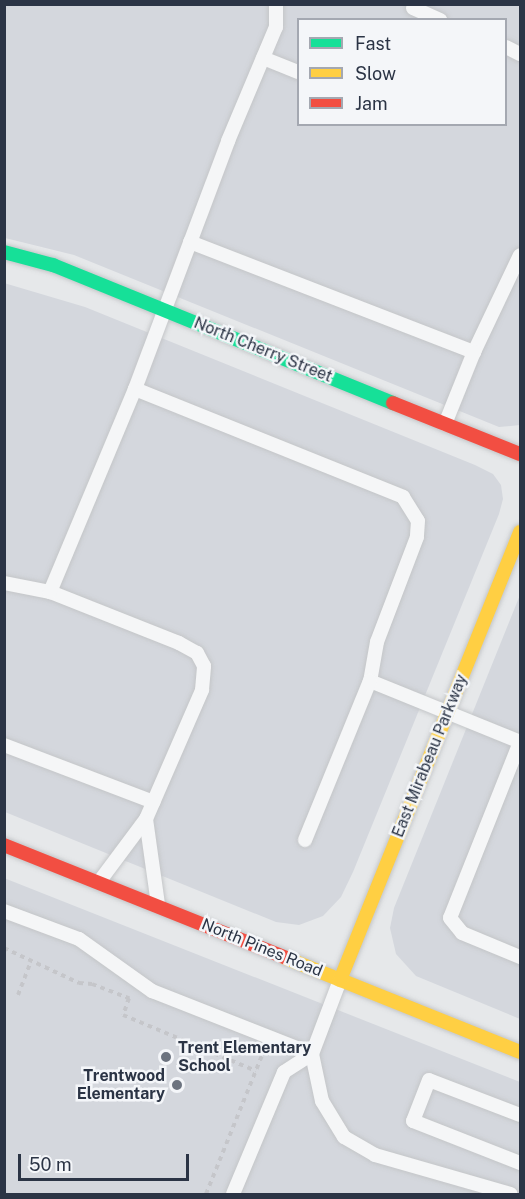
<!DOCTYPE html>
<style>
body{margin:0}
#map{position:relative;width:525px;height:1199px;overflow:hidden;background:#e6e8ea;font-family:"Public Sans",sans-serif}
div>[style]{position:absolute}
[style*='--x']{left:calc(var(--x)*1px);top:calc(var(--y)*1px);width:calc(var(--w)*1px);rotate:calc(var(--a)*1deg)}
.built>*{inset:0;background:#d4d7dd}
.path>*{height:4px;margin-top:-2px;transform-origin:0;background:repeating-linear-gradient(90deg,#c5c6ca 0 4.5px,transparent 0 9px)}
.roads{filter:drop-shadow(0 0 2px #c4c6c8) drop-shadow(0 0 2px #c4c6c8)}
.lane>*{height:14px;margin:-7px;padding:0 7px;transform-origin:7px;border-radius:7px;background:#f5f6f7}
.fast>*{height:14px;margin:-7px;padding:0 7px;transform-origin:7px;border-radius:7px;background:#16e098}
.slow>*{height:14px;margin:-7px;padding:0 7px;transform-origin:7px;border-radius:7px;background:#ffcf43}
.jam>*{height:14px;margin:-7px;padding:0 7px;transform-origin:7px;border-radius:7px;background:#f24e42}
.dots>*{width:16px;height:16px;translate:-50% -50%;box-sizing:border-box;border:3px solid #f4f6f9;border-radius:50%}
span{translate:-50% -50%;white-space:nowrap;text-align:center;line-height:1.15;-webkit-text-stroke:5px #f4f6f9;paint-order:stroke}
.street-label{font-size:16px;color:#2b3445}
.poi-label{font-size:16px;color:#2b3445;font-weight:700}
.left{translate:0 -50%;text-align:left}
.right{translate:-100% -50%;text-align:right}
.frame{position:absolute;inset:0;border:6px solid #2b3445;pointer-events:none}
.legend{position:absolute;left:297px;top:18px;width:210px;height:108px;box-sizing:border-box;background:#f4f6f9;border:2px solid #a4a8b1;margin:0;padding:8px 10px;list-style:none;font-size:18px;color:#2b3445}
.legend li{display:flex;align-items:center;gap:12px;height:30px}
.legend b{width:30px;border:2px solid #a4a8b1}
.scale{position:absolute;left:18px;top:1154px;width:171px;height:27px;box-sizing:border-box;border:3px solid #2b3445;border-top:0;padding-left:8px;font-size:18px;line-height:21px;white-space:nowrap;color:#2b3445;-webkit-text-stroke:4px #f4f6f9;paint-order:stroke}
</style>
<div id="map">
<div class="built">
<div style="clip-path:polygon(evenodd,5px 5px,520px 5px,520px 425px,499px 427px,74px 255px,5px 238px,5px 5px,298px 20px,506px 20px,506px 124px,298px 124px,298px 20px)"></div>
<div style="clip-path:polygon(4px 283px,85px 307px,475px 465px,493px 474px,501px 485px,503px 499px,499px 514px,353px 872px,341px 897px,323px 916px,299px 925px,276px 922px,5px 812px)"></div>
<div style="clip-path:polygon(520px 595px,520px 1019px,416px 976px,396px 954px,390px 928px,394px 908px)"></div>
<div style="clip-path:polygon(4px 878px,520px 1082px,520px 1194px,5px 1194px)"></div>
</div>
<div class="path">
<div style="--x:4;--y:948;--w:83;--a:25"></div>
<div style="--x:79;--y:983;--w:13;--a:4"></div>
<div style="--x:92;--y:984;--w:40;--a:21"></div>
<div style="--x:129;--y:998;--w:18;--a:109"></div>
<div style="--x:123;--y:1015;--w:144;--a:22.8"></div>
<div style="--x:18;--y:995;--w:36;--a:-69"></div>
<div style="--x:206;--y:1194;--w:152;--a:-68"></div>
</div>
<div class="roads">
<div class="lane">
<div style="--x:413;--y:8;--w:30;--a:24"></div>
<div style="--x:506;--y:47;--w:16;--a:27"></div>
<div style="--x:263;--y:58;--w:38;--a:22"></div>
<div style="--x:190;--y:242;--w:305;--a:21.2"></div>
<div style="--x:474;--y:352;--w:107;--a:-64.6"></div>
<div style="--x:135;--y:389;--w:265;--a:-69.4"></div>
<div style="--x:228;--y:141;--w:124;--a:-67.2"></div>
<div style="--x:276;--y:27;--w:23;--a:-90"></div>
<div style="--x:445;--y:424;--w:78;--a:-68.1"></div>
<div style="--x:4;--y:583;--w:47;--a:11.1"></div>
<div style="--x:520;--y:742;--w:189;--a:111.7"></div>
<div style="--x:450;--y:918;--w:19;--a:51"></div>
<div style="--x:462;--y:933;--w:63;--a:22.5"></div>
<div style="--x:4;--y:745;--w:160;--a:20.9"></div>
<div style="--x:146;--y:819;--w:141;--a:-66.5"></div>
<div style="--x:202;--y:690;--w:24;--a:-85"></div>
<div style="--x:204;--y:666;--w:15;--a:-118"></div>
<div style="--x:197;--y:653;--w:21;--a:-151"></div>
<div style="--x:179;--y:643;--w:139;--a:-158.4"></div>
<div style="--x:50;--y:592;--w:220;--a:-67.3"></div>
<div style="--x:135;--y:389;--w:289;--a:21.9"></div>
<div style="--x:403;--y:497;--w:28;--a:58"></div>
<div style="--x:418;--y:521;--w:16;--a:94"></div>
<div style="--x:417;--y:537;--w:112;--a:110.9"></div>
<div style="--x:377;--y:642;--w:40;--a:100"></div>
<div style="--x:370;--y:681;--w:162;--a:22.1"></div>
<div style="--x:305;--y:840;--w:172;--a:-67.8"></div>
<div style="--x:99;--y:882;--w:79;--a:-53.3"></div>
<div style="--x:146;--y:819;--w:86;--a:82"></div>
<div style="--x:4;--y:911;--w:80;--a:20.5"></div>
<div style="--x:79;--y:939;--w:90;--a:35.5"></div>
<div style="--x:152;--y:991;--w:172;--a:21.5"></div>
<div style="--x:340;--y:980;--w:79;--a:110.7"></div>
<div style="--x:312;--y:1054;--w:48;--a:78"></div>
<div style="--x:322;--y:1101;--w:42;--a:58.6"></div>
<div style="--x:344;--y:1137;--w:36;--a:30"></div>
<div style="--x:375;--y:1155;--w:141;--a:16"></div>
<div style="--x:520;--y:1115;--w:97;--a:-159"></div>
<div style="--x:429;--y:1080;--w:44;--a:111.3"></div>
<div style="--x:413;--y:1121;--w:115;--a:21.4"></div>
<div style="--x:233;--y:1194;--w:132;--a:-67.3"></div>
<div style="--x:284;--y:1072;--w:33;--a:-33"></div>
</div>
<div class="fast">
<div style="--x:4;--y:252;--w:51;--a:14.9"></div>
<div style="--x:53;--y:265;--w:367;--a:22.1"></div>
</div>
<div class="slow">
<div style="--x:286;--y:958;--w:252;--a:21.9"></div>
<div style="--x:340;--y:980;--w:483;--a:-68.1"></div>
</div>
<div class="jam">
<div style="--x:393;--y:403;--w:137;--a:21.9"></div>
<div style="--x:4;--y:845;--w:304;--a:21.8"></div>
</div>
</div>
<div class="dots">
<div style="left:166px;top:1057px;background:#6c737f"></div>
<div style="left:177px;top:1085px;background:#6c737f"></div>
</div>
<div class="street-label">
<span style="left:263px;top:350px;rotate:22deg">North Cherry Street</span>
<span style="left:430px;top:756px;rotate:-68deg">East Mirabeau Parkway</span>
<span style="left:262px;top:948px;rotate:22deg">North Pines Road</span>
</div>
<div class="poi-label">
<span class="left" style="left:178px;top:1057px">Trent Elementary<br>School</span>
<span class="right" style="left:165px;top:1085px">Trentwood<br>Elementary</span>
</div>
<div class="frame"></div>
<ul class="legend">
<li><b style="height:8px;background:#16e098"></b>Fast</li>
<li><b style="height:8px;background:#ffcf43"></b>Slow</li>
<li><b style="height:8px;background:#f24e42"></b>Jam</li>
</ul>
<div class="scale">50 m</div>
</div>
